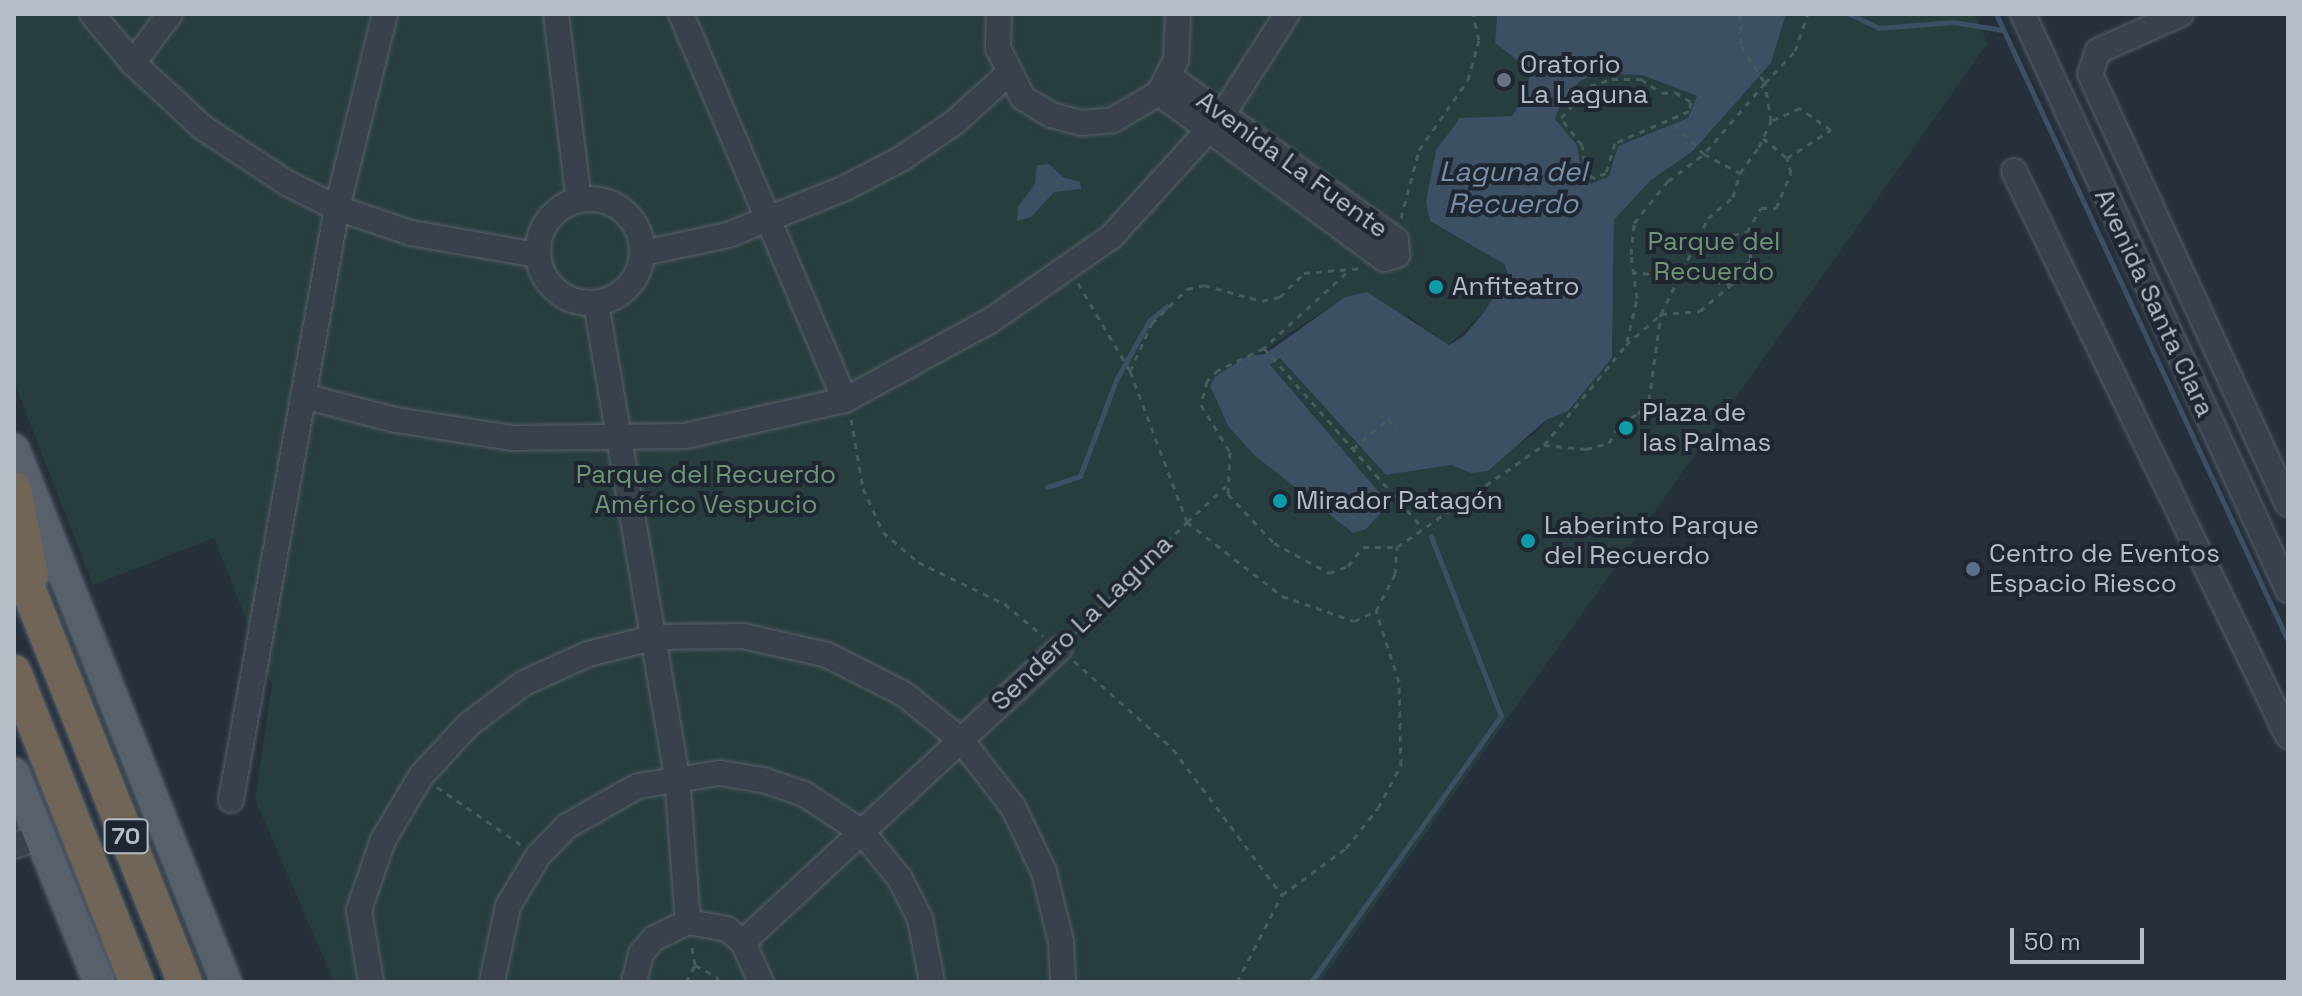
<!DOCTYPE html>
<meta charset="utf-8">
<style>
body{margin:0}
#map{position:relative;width:2302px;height:996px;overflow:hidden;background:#25303b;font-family:"Space Grotesk",sans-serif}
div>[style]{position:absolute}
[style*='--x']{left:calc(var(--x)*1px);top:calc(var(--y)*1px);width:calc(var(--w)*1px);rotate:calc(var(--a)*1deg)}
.green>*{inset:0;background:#283d3d}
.water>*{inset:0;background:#3c4f63}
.stream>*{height:5px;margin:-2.5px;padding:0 2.5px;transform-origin:2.5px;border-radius:2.5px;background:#3c4f63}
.path>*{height:3px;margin-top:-1.5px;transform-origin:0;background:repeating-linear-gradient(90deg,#475a5c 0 6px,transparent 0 12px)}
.roads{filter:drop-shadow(0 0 2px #57606a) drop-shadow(0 0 2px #57606a)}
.minor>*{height:24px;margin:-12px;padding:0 12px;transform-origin:12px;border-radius:12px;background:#39424c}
.minor>.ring{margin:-12px;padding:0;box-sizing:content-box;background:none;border:24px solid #39424c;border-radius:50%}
.major>*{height:30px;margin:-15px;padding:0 15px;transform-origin:15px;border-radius:15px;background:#57616c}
.highway>*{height:34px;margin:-17px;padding:0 17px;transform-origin:17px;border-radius:17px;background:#716557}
.dots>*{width:22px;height:22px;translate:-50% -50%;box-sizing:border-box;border:4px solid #1e2731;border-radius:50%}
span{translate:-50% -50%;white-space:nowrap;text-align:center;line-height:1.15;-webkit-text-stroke:8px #1e2731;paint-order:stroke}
.shield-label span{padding:2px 6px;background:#1e2731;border:2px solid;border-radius:6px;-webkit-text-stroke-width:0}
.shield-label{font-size:24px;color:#b5bdc7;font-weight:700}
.poi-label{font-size:26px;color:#b5bdc7}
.left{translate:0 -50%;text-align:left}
.street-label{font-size:26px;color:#b5bdc7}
.park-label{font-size:26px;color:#6e9675}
.water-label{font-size:28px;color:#788fa8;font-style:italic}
.frame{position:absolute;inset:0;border:16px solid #b5bdc7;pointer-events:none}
.scale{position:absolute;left:2010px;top:928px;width:134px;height:36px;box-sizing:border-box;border:4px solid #b5bdc7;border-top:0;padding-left:10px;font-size:24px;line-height:28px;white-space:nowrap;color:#b5bdc7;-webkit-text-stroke:6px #1e2731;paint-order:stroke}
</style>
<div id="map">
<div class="green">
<div style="clip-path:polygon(14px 14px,1497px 14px,1495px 43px,1530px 70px,1527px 92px,1512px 116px,1467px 240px,1504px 264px,1508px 274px,1484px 312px,1449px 345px,1408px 316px,1327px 309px,1210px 386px,1228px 426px,1254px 455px,1353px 533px,1389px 504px,1270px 366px,1279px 357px,1386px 475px,1451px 465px,1471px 473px,1536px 433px,1546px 420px,1568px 411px,1612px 358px,1614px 220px,1650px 181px,1693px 151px,1771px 63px,1786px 14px,1975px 14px,1988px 43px,1320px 982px,334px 982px,255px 799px,272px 685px,214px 538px,93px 585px,14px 382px)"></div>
<div style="clip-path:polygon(1603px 74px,1642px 75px,1697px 96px,1688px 118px,1618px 146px,1609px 176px,1591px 184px,1582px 174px,1577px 145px,1555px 119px,1562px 101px,1581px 80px)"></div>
</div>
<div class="water">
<div style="clip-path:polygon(evenodd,1497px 14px,1786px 14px,1771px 63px,1693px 151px,1650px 181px,1614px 220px,1612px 358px,1568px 411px,1546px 420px,1488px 471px,1471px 473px,1451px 465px,1386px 475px,1280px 358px,1270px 365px,1389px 504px,1366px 529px,1353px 533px,1254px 455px,1228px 426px,1210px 386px,1216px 376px,1248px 356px,1265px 354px,1345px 297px,1367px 292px,1449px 345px,1464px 336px,1484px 312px,1508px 274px,1504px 264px,1430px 221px,1426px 201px,1436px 150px,1460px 118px,1512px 116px,1527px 92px,1530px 70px,1495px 43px,1497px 14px,1603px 74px,1642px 75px,1697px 96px,1688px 118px,1618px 146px,1609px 176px,1591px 184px,1582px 174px,1577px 145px,1555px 119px,1562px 101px,1581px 80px,1603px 74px)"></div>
<div style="clip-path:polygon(1049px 164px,1063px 177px,1080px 182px,1081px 189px,1054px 192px,1031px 217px,1017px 221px,1018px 206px,1035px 184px,1037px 165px)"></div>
</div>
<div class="stream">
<div style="--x:1850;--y:14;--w:32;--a:26"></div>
<div style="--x:1879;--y:28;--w:74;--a:-4.6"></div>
<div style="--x:1953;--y:22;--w:50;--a:9.3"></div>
<div style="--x:1996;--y:14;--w:692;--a:65.03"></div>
<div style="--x:1047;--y:487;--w:35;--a:-18"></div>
<div style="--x:1080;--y:476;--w:103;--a:-69.4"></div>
<div style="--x:1116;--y:380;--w:68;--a:-60.8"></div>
<div style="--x:1149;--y:321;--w:23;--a:-40"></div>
<div style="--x:1311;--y:982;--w:327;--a:-54.5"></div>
<div style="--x:1501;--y:716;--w:193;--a:-111.3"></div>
</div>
<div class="path">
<div style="--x:1740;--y:14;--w:32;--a:88"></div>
<div style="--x:1741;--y:46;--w:44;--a:57"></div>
<div style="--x:1765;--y:83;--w:94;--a:130.7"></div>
<div style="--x:1704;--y:154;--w:41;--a:27.8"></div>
<div style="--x:1612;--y:79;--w:29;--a:0"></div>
<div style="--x:1641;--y:79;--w:25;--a:34"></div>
<div style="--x:1662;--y:93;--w:13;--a:-4"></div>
<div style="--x:1675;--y:92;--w:19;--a:32"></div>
<div style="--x:1691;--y:102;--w:9;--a:103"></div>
<div style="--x:1689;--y:111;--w:81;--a:156.6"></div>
<div style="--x:1615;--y:143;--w:31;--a:107"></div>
<div style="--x:1606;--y:173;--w:14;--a:159"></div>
<div style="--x:1593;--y:178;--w:9;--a:-144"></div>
<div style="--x:1586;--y:173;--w:28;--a:-98"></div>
<div style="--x:1582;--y:145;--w:34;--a:-128"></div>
<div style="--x:1561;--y:118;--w:43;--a:-47.8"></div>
<div style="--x:1590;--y:86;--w:23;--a:-18"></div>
<div style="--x:1763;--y:138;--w:31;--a:40"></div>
<div style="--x:1401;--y:218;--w:70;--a:-75.2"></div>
<div style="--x:1419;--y:150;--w:85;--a:-55"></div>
<div style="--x:1468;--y:80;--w:41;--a:-74.6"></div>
<div style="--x:1479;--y:40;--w:27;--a:-103"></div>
<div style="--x:1696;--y:247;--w:24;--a:9"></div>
<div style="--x:1720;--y:251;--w:21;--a:-51"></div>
<div style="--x:1733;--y:235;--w:14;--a:-12"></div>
<div style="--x:1747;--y:232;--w:28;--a:-60"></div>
<div style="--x:1761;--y:208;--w:15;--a:0"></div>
<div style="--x:1776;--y:208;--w:38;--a:-67"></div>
<div style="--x:1791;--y:173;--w:16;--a:-105"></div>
<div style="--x:1787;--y:158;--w:52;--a:-32.5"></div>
<div style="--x:1831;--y:130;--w:38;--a:-145"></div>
<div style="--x:1800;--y:108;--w:32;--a:156"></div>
<div style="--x:1346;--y:273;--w:111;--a:137.6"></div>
<div style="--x:1264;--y:348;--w:51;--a:154.4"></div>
<div style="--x:1218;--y:370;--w:16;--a:135"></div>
<div style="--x:1207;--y:381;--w:25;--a:104"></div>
<div style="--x:1201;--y:405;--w:55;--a:58.3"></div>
<div style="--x:1230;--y:452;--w:42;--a:92.7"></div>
<div style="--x:1228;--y:494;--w:67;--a:46.8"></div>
<div style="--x:1274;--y:543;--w:63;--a:28.6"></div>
<div style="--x:1329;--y:573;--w:20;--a:-20"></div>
<div style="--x:1348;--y:566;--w:24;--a:-52"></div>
<div style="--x:1363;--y:547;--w:34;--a:0"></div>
<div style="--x:1078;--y:283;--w:102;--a:59.4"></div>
<div style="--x:1130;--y:371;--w:161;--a:69.3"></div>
<div style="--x:1187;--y:522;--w:53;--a:-42.7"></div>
<div style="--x:1732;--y:284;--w:31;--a:-53"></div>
<div style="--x:1751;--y:259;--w:27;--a:-98"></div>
<div style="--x:1627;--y:342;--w:45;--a:-77.2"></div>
<div style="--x:1637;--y:298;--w:44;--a:-97.8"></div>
<div style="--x:1631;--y:254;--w:31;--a:-84"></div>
<div style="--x:1634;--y:223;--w:54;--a:-51"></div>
<div style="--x:1668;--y:181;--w:45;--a:-36.9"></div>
<div style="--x:1704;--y:154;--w:48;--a:-135"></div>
<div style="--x:1264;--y:348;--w:239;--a:48.6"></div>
<div style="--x:1130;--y:371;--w:53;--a:-65.4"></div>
<div style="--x:1152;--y:323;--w:49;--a:-44.2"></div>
<div style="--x:1187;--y:289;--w:17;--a:-13"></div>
<div style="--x:1204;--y:285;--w:60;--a:15.4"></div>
<div style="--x:1262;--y:301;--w:18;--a:-13"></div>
<div style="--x:1280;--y:297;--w:34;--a:-45"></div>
<div style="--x:1304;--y:273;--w:59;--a:-4.8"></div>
<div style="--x:851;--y:419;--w:70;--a:80.1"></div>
<div style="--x:863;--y:488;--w:48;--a:65.6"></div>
<div style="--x:883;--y:532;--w:46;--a:40.6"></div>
<div style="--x:918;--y:562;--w:97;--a:25.8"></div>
<div style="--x:1005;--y:604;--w:50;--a:40.1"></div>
<div style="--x:1544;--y:445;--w:42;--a:5.4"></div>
<div style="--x:1586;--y:449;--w:24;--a:-15"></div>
<div style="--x:1609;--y:443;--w:24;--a:-62"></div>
<div style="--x:1620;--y:422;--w:20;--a:-24"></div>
<div style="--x:1638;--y:414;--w:18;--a:-52"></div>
<div style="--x:1649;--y:400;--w:87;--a:-82.1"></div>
<div style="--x:1661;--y:314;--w:39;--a:-4"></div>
<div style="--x:1700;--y:311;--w:42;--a:-40.2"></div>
<div style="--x:1732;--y:284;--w:99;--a:-173"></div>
<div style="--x:1353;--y:449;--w:46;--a:-40.6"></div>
<div style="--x:1388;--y:419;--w:13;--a:51"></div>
<div style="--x:1073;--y:635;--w:161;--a:-44.7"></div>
<div style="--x:1187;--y:522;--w:120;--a:37.9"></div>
<div style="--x:1282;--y:596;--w:76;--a:19.1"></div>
<div style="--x:1354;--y:621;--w:24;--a:-24"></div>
<div style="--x:1376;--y:611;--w:42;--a:-62.8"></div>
<div style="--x:1395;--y:574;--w:27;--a:-86"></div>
<div style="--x:1397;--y:547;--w:179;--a:-34.8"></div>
<div style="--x:1544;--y:445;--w:129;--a:-50.6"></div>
<div style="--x:1626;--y:345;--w:47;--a:-41.5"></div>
<div style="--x:1661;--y:314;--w:107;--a:-63.9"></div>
<div style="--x:1708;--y:218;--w:33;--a:-40"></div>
<div style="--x:1733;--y:197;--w:25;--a:-74"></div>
<div style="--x:1740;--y:173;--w:32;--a:-54"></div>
<div style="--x:1759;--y:147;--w:29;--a:-65"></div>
<div style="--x:1771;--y:121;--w:38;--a:-99"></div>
<div style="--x:1765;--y:83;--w:44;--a:-46.8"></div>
<div style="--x:1795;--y:51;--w:39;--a:-71"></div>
<div style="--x:1074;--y:661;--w:132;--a:41.6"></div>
<div style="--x:1173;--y:749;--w:182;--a:53.3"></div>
<div style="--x:437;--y:787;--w:101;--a:34.5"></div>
<div style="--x:695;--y:965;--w:26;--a:28"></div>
<div style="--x:718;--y:977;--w:5;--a:112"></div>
<div style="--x:686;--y:982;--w:19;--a:-62"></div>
<div style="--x:695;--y:965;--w:23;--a:-100"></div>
<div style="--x:1237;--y:982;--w:98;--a:-62.7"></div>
<div style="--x:1282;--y:895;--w:79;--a:-36.3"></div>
<div style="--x:1346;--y:848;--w:51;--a:-51.3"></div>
<div style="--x:1378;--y:808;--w:49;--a:-61.9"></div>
<div style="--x:1401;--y:765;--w:83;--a:-91.4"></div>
<div style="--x:1399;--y:682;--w:75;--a:-107.9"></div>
</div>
<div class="roads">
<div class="minor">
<div style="--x:92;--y:14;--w:64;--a:50.1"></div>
<div style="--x:133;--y:63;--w:94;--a:42.8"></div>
<div style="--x:202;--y:127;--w:102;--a:33.4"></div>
<div style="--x:287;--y:183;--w:56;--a:26.6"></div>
<div style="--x:337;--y:208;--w:78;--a:18.7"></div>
<div style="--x:411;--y:233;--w:128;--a:9.9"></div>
<div style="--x:556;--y:14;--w:187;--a:83"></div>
<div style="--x:681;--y:14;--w:419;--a:67"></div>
<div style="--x:999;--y:14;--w:34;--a:92"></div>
<div style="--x:998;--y:48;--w:56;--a:63.4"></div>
<div style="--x:1023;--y:98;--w:33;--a:31"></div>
<div style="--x:1051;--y:115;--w:31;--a:15"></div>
<div style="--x:1081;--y:123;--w:32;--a:-5"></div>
<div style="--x:1113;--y:120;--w:53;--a:-30.4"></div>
<div style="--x:1159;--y:93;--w:37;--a:-63"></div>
<div style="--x:1176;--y:60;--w:46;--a:-87.5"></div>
<div style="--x:2023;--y:14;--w:634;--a:65.29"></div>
<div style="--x:2181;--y:14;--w:91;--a:156"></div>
<div style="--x:2098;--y:51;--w:24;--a:109"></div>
<div style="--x:2090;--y:74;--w:473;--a:65.3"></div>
<div style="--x:133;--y:63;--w:61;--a:-52.9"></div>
<div style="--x:1159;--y:93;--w:280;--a:36.4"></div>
<div style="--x:1384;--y:259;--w:14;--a:-17"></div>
<div style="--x:1397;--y:255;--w:15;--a:-94"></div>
<div style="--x:1396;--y:240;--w:280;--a:-144.2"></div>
<div style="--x:2014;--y:171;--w:628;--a:64.13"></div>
<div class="ring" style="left:538px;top:199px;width:80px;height:80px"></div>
<div style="--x:643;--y:253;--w:87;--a:-12"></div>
<div style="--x:728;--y:235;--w:124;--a:-21.8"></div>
<div style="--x:843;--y:189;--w:65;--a:-27.3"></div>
<div style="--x:901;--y:159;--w:65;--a:-34.4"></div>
<div style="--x:955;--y:122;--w:72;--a:-42.2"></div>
<div style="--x:596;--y:303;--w:480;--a:80.3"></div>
<div style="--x:677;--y:776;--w:146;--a:85.7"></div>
<div style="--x:303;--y:396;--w:96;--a:14.5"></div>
<div style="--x:396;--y:420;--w:117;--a:8.8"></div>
<div style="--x:512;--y:438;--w:173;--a:-0.7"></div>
<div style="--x:685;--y:436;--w:164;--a:-12.7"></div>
<div style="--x:845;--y:400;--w:165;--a:-28.6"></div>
<div style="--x:990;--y:321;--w:147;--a:-34.8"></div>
<div style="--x:1111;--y:237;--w:166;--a:-47.7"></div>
<div style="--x:1223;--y:114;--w:119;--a:-57.4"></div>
<div style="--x:231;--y:800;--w:601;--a:-79.85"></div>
<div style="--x:337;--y:208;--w:200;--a:-76.1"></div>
<div style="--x:14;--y:846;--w:27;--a:-20"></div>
<div style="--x:743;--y:942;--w:431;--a:-42.8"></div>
<div style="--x:371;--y:982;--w:73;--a:-99.5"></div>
<div style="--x:359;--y:910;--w:74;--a:-71.1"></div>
<div style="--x:383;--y:840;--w:74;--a:-59.3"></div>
<div style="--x:421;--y:776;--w:69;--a:-47.3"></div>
<div style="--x:468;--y:725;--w:70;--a:-36.9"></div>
<div style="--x:524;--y:683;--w:70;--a:-24.4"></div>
<div style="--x:588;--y:654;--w:70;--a:-14"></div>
<div style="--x:656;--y:637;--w:87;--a:-0.7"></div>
<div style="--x:743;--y:636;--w:86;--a:12.7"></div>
<div style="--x:827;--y:655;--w:86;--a:26.9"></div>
<div style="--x:904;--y:694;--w:73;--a:38.9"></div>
<div style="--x:961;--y:740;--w:85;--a:52.2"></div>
<div style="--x:1013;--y:807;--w:72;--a:64.5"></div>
<div style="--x:1044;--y:872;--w:72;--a:76.3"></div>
<div style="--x:1061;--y:942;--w:40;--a:87.1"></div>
<div style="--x:492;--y:982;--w:78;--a:-78.1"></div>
<div style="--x:508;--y:906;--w:58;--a:-59"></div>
<div style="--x:538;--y:856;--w:42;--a:-46"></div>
<div style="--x:567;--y:826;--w:81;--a:-29.4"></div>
<div style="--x:638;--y:786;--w:83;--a:-9"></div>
<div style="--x:720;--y:773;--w:44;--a:9.2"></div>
<div style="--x:763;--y:780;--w:43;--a:18.9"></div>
<div style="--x:804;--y:794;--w:69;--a:33.2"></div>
<div style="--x:862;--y:832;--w:60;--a:51"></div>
<div style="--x:900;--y:879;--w:45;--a:63.4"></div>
<div style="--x:920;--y:919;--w:64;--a:79.2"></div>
<div style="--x:634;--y:982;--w:29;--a:-76"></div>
<div style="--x:641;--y:954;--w:19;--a:-51"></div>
<div style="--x:653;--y:939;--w:39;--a:-26"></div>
<div style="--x:688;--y:922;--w:40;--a:10"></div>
<div style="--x:727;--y:929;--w:21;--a:39"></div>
<div style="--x:743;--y:942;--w:44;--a:65.8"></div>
</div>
<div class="major">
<div style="--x:14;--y:449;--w:574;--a:68.31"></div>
<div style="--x:14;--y:773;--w:226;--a:67.9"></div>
</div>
<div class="highway">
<div style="--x:14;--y:489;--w:87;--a:78.7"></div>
<div style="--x:14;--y:553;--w:462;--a:68.3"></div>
<div style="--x:14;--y:672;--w:334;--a:68.4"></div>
</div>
</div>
<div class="dots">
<div style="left:1504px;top:80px;background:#6b7280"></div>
<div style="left:1436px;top:287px;background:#0f9aa8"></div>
<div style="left:1626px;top:428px;background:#0f9aa8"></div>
<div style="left:1280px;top:501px;background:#0f9aa8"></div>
<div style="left:1528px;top:541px;background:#0f9aa8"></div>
<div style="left:1973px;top:569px;background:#5c6f8a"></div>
</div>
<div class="shield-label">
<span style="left:126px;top:836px">70</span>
</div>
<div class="poi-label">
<span class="left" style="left:1520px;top:80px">Oratorio<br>La Laguna</span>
<span class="left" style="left:1452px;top:287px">Anfiteatro</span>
<span class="left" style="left:1642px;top:428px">Plaza de<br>las Palmas</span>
<span class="left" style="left:1296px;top:501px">Mirador Patagón</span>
<span class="left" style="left:1544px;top:541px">Laberinto Parque<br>del Recuerdo</span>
<span class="left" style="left:1989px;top:569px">Centro de Eventos<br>Espacio Riesco</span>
</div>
<div class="street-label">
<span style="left:1292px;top:165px;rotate:36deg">Avenida La Fuente</span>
<span style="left:2154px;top:303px;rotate:65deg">Avenida Santa Clara</span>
<span style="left:1082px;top:623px;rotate:-44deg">Sendero La Laguna</span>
</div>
<div class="park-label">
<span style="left:1714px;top:257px">Parque del<br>Recuerdo</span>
<span style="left:706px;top:490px">Parque del Recuerdo<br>Américo Vespucio</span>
</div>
<div class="water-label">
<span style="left:1513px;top:187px">Laguna del<br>Recuerdo</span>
</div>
<div class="frame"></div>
<div class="scale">50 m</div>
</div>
